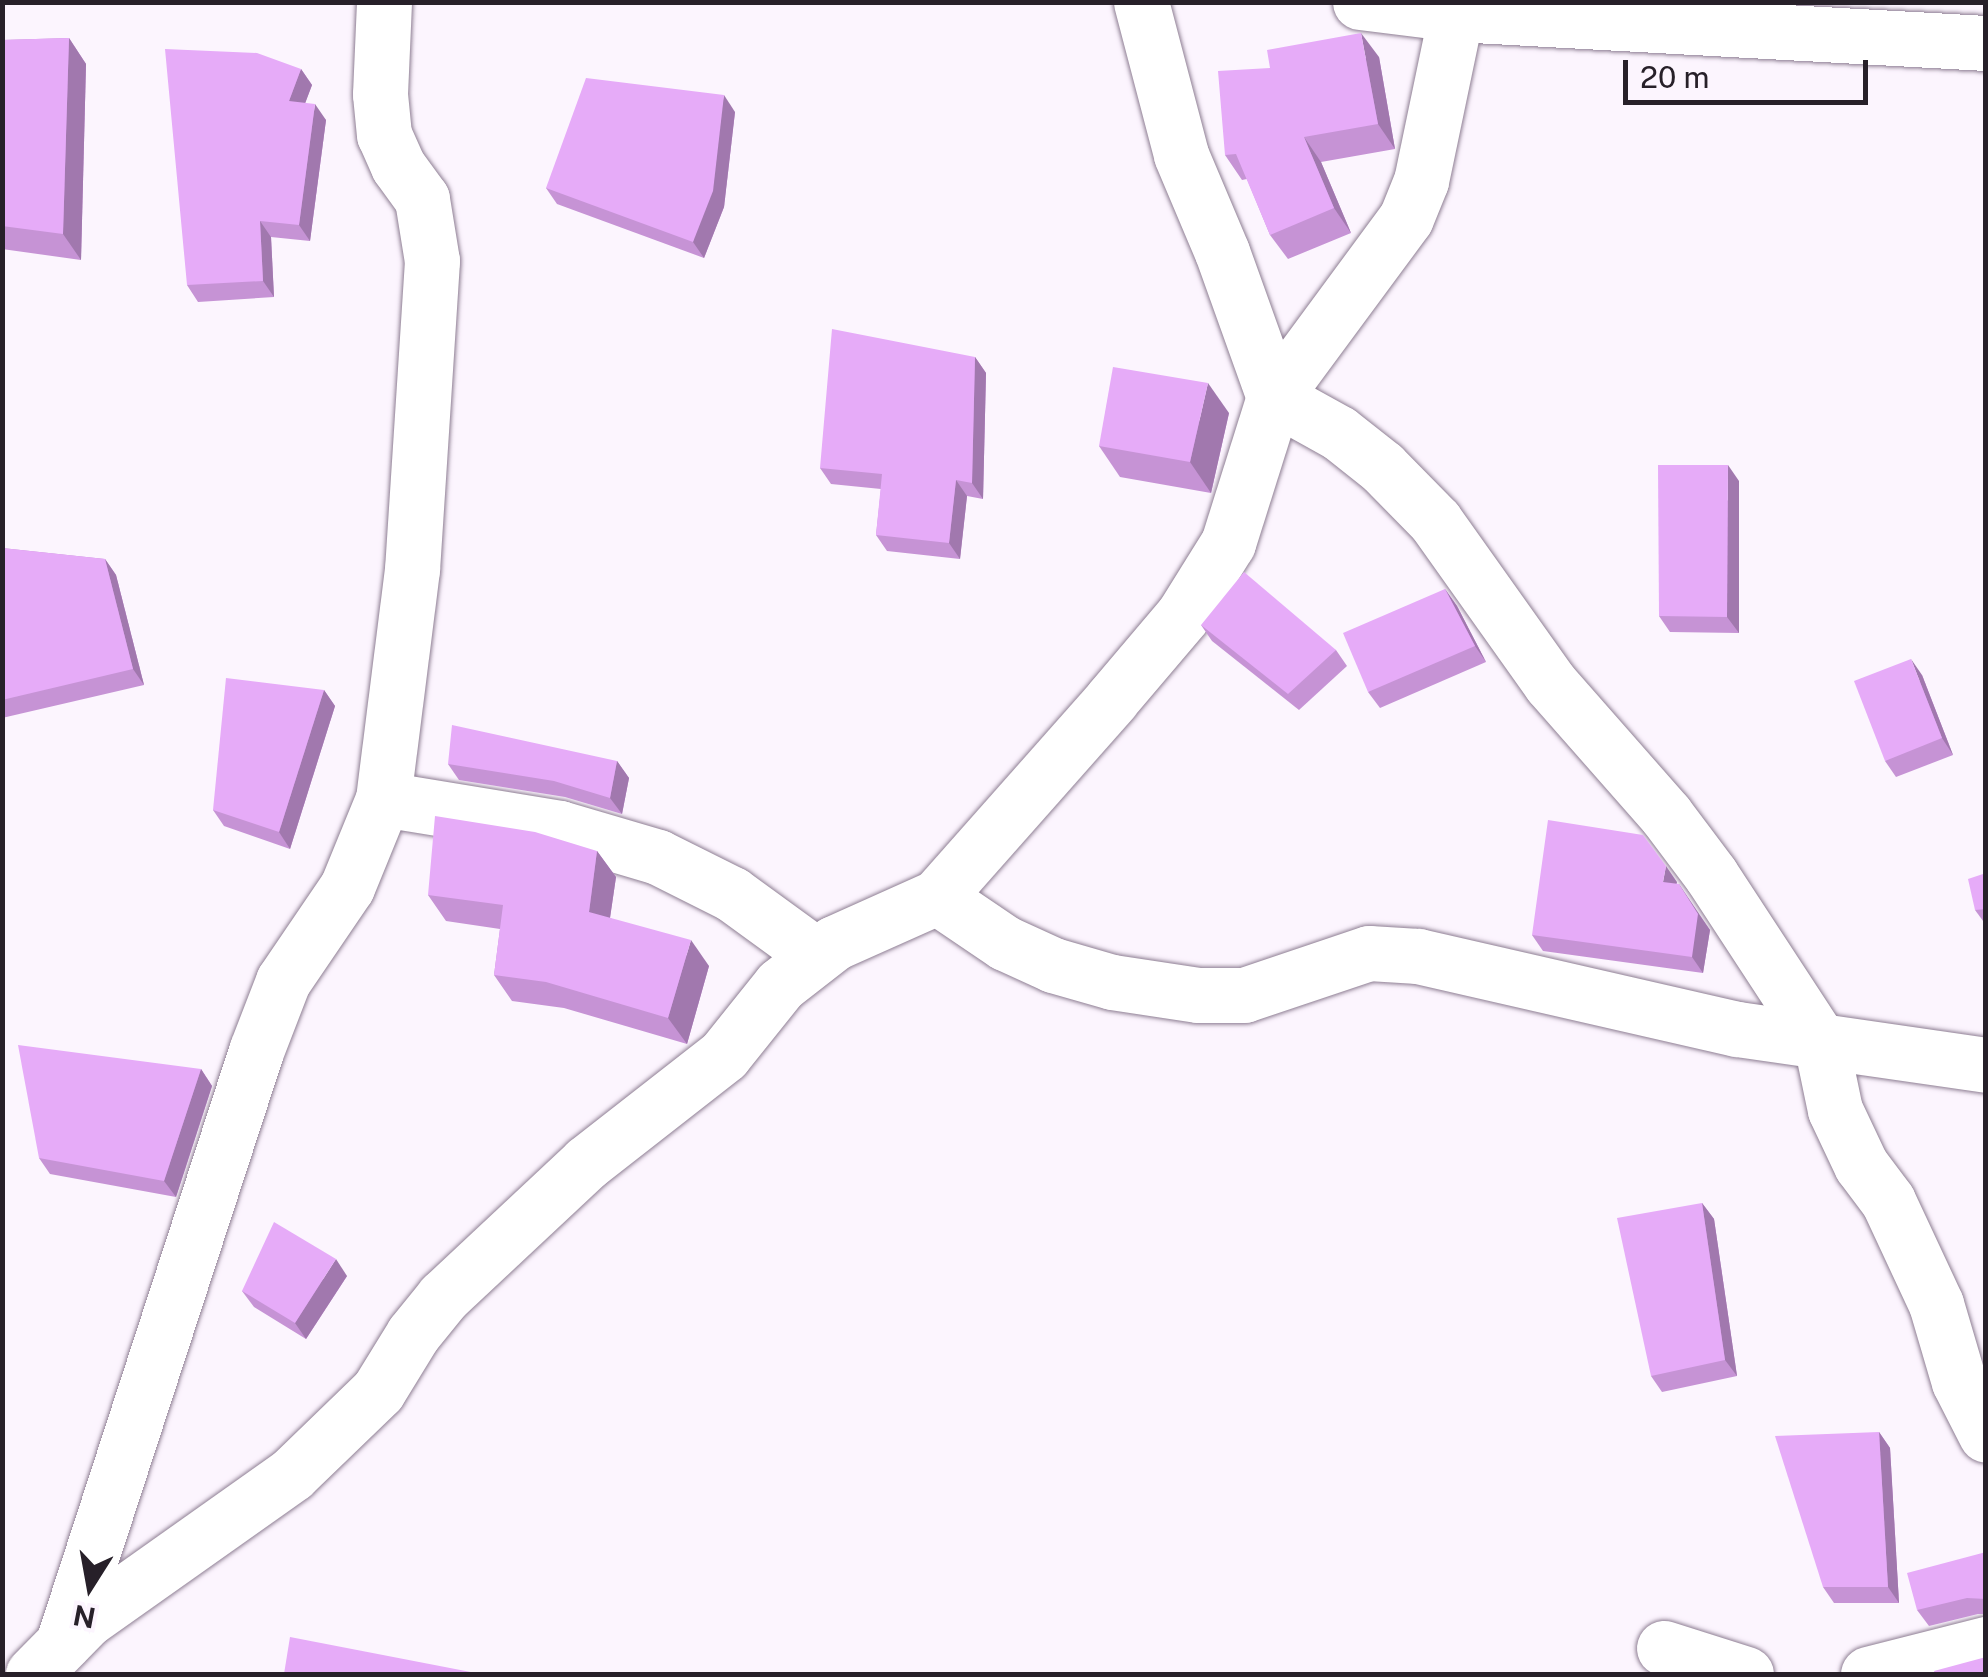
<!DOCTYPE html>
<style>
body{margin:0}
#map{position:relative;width:1988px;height:1677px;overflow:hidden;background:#fcf5fe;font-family:"Public Sans",sans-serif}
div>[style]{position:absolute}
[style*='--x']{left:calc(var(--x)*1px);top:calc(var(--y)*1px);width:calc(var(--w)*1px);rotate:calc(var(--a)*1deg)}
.roads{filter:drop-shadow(0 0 2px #8e7e93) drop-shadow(0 0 2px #8e7e93)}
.street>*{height:55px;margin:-27.5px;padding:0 27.5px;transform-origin:27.5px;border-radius:27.5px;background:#fff}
.secondary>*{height:55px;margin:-27.5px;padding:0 27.5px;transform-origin:27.5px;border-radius:27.5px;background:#fff}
.wall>*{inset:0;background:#c693d5}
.shaded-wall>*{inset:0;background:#a178ae}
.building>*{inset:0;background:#e6abf8}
span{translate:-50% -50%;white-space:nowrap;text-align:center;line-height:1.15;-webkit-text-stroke:8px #fcf5fe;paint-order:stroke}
.frame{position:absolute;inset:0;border:5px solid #272029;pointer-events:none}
.north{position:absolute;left:40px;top:1537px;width:100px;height:100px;-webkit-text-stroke:8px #fcf5fe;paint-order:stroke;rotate:191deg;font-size:28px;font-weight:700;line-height:40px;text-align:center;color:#272029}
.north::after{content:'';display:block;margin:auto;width:35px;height:45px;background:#272029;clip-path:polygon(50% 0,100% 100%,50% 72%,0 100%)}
.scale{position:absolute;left:1623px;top:60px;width:245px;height:45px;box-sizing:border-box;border:5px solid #272029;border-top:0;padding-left:12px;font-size:30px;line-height:35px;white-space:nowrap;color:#272029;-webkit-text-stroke:8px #fcf5fe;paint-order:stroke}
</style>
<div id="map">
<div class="roads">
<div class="street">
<div style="--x:1141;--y:2;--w:158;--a:75.3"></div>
<div style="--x:1181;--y:155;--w:105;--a:67.1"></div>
<div style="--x:1222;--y:252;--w:154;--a:70.3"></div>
<div style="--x:1274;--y:397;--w:74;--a:29"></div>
<div style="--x:1339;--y:433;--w:55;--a:38.3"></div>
<div style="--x:1382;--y:467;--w:76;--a:45.5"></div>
<div style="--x:1435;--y:521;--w:199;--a:54.6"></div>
<div style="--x:1550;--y:683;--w:176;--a:48.7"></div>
<div style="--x:1666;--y:815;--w:75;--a:53.1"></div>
<div style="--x:1711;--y:875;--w:201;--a:56.8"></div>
<div style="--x:1821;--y:1043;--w:68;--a:78.2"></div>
<div style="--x:1835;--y:1110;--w:61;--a:64.7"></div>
<div style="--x:1861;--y:1165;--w:45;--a:53.1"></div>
<div style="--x:1888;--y:1201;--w:114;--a:65"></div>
<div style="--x:1936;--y:1304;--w:81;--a:73.6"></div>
<div style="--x:1959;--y:1382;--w:59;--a:63"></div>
<div style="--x:383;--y:799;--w:179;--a:9.3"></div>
<div style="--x:560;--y:828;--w:102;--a:16.5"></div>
<div style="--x:658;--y:857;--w:83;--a:26.6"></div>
<div style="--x:732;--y:894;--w:104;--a:36"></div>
<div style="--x:937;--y:897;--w:82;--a:34.1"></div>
<div style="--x:1005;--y:943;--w:53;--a:24.6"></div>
<div style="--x:1053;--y:965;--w:61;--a:16.1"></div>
<div style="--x:1112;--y:982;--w:87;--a:8.6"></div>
<div style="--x:1198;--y:995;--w:46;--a:0"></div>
<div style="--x:1244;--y:995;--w:132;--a:-18.6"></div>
<div style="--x:1369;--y:953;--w:49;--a:3.5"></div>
<div style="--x:1418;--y:956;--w:327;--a:12.9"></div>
<div style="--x:1737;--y:1029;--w:252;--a:8.2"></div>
<div style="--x:63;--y:1643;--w:623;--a:-71.94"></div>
<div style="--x:256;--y:1051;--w:75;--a:-68.9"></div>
<div style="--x:283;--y:981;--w:114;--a:-55.8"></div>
<div style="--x:347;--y:887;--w:95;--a:-67.8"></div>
<div style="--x:383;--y:799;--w:231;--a:-82.8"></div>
<div style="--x:412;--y:570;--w:310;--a:-86.3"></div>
<div style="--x:432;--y:261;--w:63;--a:-99.2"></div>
<div style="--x:422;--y:199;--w:41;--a:-126"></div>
<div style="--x:398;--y:166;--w:34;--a:-114"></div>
<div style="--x:384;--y:135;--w:41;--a:-95.6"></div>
<div style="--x:380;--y:94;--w:92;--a:-87.5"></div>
<div style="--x:1664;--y:1648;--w:86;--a:17.6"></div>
<div style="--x:33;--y:1674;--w:76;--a:-45.5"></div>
<div style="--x:86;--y:1620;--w:252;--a:-35.3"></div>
<div style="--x:292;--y:1474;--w:120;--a:-44"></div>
<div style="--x:378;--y:1391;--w:67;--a:-58.4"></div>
<div style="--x:413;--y:1334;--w:48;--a:-51"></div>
<div style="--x:443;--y:1297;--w:196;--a:-43.1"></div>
<div style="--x:586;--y:1163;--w:175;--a:-38"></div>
<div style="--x:724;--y:1055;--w:90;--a:-51.3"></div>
<div style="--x:780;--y:985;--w:68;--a:-37.9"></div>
<div style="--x:834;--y:943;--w:113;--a:-24.1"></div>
<div style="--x:937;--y:897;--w:263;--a:-48.5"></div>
<div style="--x:1111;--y:700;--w:111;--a:-49.7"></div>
<div style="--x:1183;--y:615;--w:85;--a:-58"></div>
<div style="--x:1228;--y:543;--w:153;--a:-72.5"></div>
<div style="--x:1274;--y:397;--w:222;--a:-53.6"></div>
<div style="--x:1406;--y:218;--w:40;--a:-68"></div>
<div style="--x:1421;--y:181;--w:171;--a:-78.2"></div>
<div style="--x:1868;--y:1674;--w:122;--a:-14.3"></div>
</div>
<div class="secondary">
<div style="--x:1360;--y:2;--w:97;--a:7.1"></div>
<div style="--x:1456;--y:14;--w:531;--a:3.13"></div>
</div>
</div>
<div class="wall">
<div style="clip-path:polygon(69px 38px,86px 64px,81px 260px,2px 249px,2px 40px)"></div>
<div style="clip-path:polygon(1379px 57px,1395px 149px,1321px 162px,1351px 233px,1288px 259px,1270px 235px,1247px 179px,1242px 180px,1225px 155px,1270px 68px)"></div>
<div style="clip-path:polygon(301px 69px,312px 85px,305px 103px,326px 120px,310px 241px,271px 237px,274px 297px,198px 302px,187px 285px)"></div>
<div style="clip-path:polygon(735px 112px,724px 207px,704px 258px,557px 204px,546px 188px)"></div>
<div style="clip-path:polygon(975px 357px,986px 373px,983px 499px,967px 496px,960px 559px,887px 551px,876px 535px,881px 489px,831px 484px,820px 468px)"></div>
<div style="clip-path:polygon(1229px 413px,1211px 493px,1120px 477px,1099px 446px)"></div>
<div style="clip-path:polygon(1739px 481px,1739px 633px,1670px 632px,1659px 616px)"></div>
<div style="clip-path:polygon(2px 548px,105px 559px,116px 575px,144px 685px,2px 718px)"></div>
<div style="clip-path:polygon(1445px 589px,1457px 606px,1486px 662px,1380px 708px,1368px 692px)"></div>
<div style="clip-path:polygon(1201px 625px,1336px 650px,1347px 666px,1299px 710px,1212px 641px)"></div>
<div style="clip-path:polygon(1922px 675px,1953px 755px,1896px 777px,1885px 761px)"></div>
<div style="clip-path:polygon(324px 690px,335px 706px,290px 849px,224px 826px,213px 810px)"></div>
<div style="clip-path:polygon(617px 761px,629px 778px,622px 814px,565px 797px,459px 780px,448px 764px)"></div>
<div style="clip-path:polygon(597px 851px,616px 877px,610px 918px,709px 966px,687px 1044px,564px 1008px,512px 1001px,494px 975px,500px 929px,446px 921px,428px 895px)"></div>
<div style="clip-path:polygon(1986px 873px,1986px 925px,1975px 910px)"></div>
<div style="clip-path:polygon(1677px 882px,1676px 884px,1710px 930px,1703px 973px,1543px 951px,1532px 935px)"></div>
<div style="clip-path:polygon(201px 1069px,212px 1086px,176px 1197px,50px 1174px,39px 1158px)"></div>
<div style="clip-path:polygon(1702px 1203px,1714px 1219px,1737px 1376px,1662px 1392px,1651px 1376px)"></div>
<div style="clip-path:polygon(347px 1276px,306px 1339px,254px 1307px,242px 1291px)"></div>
<div style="clip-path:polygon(1879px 1432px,1890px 1448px,1899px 1603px,1834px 1603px,1823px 1587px)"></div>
<div style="clip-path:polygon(1986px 1552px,1986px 1614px,1978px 1614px,1929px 1626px,1917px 1610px)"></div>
</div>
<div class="shaded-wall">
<div style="clip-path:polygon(1361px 33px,1379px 57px,1395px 149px,1378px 124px)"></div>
<div style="clip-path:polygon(69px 38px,86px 64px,81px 260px,63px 234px)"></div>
<div style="clip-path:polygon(301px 69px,312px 85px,300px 117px,289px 101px)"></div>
<div style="clip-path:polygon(724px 95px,735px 112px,724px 207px,704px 258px,693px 242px)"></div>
<div style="clip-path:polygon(315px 104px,326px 120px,310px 241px,299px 225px)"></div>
<div style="clip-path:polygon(1304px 137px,1321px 162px,1351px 233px,1334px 208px)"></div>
<div style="clip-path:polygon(260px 221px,271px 237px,274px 297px,263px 281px)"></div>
<div style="clip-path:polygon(975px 357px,986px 373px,983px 499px,972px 483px)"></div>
<div style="clip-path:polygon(1208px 383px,1229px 413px,1211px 493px,1190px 462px)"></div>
<div style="clip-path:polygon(1728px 465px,1739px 481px,1739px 633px,1727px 617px)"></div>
<div style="clip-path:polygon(956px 480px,967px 496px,960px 559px,949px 543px)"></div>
<div style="clip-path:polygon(105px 559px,116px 575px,144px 685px,133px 669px)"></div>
<div style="clip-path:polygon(1445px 589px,1457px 606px,1486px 662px,1475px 646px)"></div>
<div style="clip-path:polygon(1911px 659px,1922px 675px,1953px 755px,1942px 738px)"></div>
<div style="clip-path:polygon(324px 690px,335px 706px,290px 849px,279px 832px)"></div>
<div style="clip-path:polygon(617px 761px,629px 778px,622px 814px,610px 798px)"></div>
<div style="clip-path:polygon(597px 851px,616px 877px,607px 938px,589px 912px)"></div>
<div style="clip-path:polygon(1666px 866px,1677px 882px,1674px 898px,1663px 882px)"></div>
<div style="clip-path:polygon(1679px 884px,1710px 930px,1703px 973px,1692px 957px)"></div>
<div style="clip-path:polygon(691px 940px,709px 966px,687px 1044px,668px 1018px)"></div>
<div style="clip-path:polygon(201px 1069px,212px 1086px,176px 1197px,164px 1181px)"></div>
<div style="clip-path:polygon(1702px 1203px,1714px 1219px,1737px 1376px,1725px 1360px)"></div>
<div style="clip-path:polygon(336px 1259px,347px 1276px,306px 1339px,295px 1323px)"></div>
<div style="clip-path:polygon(1879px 1432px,1890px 1448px,1899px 1603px,1888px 1587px)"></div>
</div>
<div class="building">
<div style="clip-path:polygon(1361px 33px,1378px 124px,1304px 137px,1334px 208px,1270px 235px,1236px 154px,1225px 155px,1218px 71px,1270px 68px,1267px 50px)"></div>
<div style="clip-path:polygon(69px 38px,63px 234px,2px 226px,2px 40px)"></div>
<div style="clip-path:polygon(165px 49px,257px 53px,301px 69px,289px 101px,315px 104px,299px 225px,260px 221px,263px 281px,187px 285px)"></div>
<div style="clip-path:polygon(586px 78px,724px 95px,713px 191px,693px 242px,546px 188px)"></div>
<div style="clip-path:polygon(832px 329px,975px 357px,972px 483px,956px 480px,949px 543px,876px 535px,882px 474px,820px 468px)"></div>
<div style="clip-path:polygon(1113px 367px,1208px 383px,1190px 462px,1099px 446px)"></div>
<div style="clip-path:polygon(1658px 465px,1728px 465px,1727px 617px,1659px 616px)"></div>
<div style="clip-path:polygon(2px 548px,105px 559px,133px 669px,2px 700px)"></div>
<div style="clip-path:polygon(1244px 572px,1336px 650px,1288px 694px,1201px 625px)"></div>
<div style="clip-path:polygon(1445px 589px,1475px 646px,1368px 692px,1343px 633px)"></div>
<div style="clip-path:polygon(1911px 659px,1942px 738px,1885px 761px,1854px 681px)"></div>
<div style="clip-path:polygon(226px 678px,324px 690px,279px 832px,213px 810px)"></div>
<div style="clip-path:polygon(452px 725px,617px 761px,610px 798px,554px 781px,448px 764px)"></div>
<div style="clip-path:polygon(435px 816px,535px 832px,597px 851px,589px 912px,691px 940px,668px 1018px,546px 982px,494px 975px,503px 905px,428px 895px)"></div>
<div style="clip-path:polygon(1548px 820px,1643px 835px,1666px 866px,1663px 882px,1679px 884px,1698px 914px,1692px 957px,1532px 935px)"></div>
<div style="clip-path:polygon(1986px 873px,1986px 909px,1975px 910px,1968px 879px)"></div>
<div style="clip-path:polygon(18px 1045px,201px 1069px,164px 1181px,39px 1158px)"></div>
<div style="clip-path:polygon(1702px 1203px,1725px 1360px,1651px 1376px,1617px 1218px)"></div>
<div style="clip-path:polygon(274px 1222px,336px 1259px,295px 1323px,242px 1291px)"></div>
<div style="clip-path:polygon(1879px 1432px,1888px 1587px,1823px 1587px,1775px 1436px)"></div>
<div style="clip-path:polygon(1986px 1552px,1986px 1599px,1967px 1598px,1917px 1610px,1907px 1573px)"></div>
<div style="clip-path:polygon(290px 1637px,481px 1674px,284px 1674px)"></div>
<div style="clip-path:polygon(1986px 1657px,1986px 1674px,1935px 1674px,1934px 1671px)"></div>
</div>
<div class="frame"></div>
<div class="north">N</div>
<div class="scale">20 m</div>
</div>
